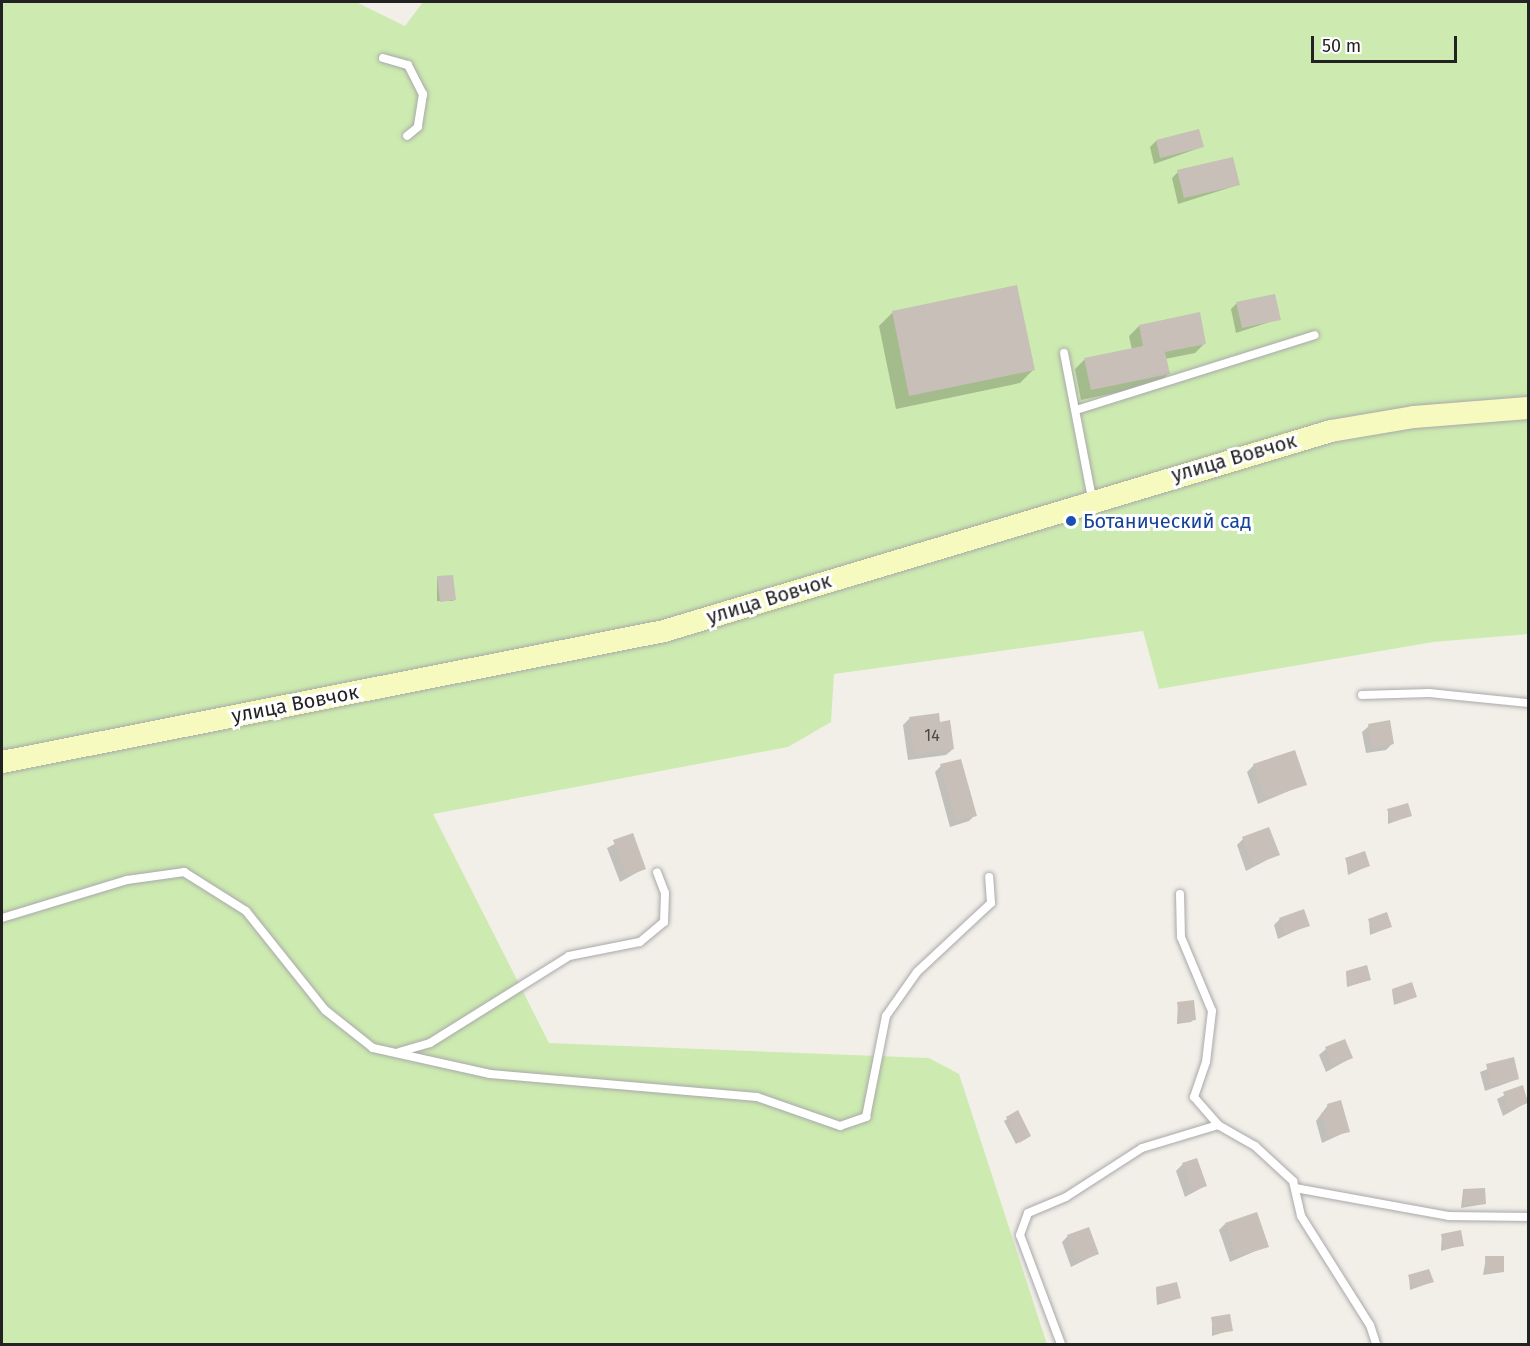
<!DOCTYPE html>
<meta charset="utf-8">
<style>
body{margin:0}
#map{position:relative;width:1530px;height:1346px;overflow:hidden;background:#f2efe9;font-family:"Fira Sans",sans-serif}
div>[style]{position:absolute}
[style*='--x']{left:calc(var(--x)*1px);top:calc(var(--y)*1px);width:calc(var(--w)*1px);rotate:calc(var(--a)*1deg)}
.grass>*{inset:0;background:#cdebb0}
.shadow>*{inset:0;background:#0003}
.building>*{inset:0;background:#c7bfb8}
.roads{filter:drop-shadow(0 0 2px #a9a9a9) drop-shadow(0 0 2px #a9a9a9)}
.lane>*{height:8px;margin:-4px;padding:0 4px;transform-origin:4px;border-radius:4px;background:#fff}
.secondary>*{height:22px;margin:-11px;padding:0 11px;transform-origin:11px;border-radius:11px;background:#f7fabf}
.dots>*{width:16px;height:16px;translate:-50% -50%;box-sizing:border-box;border:3px solid #fff;border-radius:50%}
span{translate:-50% -50%;white-space:nowrap;text-align:center;line-height:1.15;-webkit-text-stroke:6px #fff;paint-order:stroke}
.number-label{font-size:16px;color:#4b4948}
.number-label span{-webkit-text-stroke-width:0}
.street-label{font-size:20px;color:#222}
.transit-label{font-size:20px;color:#164399}
.left{translate:0 -50%;text-align:left}
.frame{position:absolute;inset:0;border:3px solid #222;pointer-events:none}
.scale{position:absolute;left:1311px;top:36px;width:146px;height:27px;box-sizing:border-box;border:3px solid #222;border-top:0;padding-left:8px;font-size:18px;line-height:21px;white-space:nowrap;color:#222;-webkit-text-stroke:4px #fff;paint-order:stroke}
</style>
<div id="map">
<div class="grass">
<div style="clip-path:polygon(2px 2px,356px 2px,405px 26px,423px 2px,1528px 2px,1528px 634px,1433px 642px,1159px 689px,1143px 631px,834px 674px,831px 722px,788px 747px,433px 814px,549px 1043px,929px 1058px,959px 1074px,1047px 1344px,2px 1344px)"></div>
</div>
<div class="shadow">
<div style="clip-path:polygon(1156px 141px,1202px 147px,1154px 164px,1150px 147px)"></div>
<div style="clip-path:polygon(1178px 172px,1238px 185px,1178px 204px,1172px 178px)"></div>
<div style="clip-path:polygon(1016px 287px,1033px 370px,1020px 383px,896px 409px,879px 326px,892px 313px)"></div>
<div style="clip-path:polygon(1237px 303px,1279px 319px,1236px 333px,1231px 309px)"></div>
<div style="clip-path:polygon(1139px 326px,1205px 343px,1195px 353px,1165px 359px,1168px 374px,1158px 384px,1081px 400px,1075px 369px,1085px 359px,1132px 350px,1129px 336px)"></div>
<div style="clip-path:polygon(437px 578px,454px 600px,453px 601px,437px 601px)"></div>
<div style="clip-path:polygon(909px 719px,939px 724px,953px 749px,946px 755px,908px 760px,903px 725px)"></div>
<div style="clip-path:polygon(1369px 726px,1393px 743px,1386px 750px,1366px 753px,1362px 732px)"></div>
<div style="clip-path:polygon(1254px 765px,1305px 784px,1258px 804px,1247px 772px)"></div>
<div style="clip-path:polygon(941px 766px,975px 815px,969px 821px,950px 827px,935px 772px)"></div>
<div style="clip-path:polygon(1388px 810px,1410px 816px,1388px 824px)"></div>
<div style="clip-path:polygon(632px 835px,645px 868px,620px 882px,607px 848px)"></div>
<div style="clip-path:polygon(1243px 839px,1278px 854px,1246px 871px,1237px 845px)"></div>
<div style="clip-path:polygon(1346px 859px,1368px 866px,1348px 875px)"></div>
<div style="clip-path:polygon(1280px 919px,1308px 925px,1278px 939px,1274px 925px)"></div>
<div style="clip-path:polygon(1369px 920px,1390px 927px,1370px 935px)"></div>
<div style="clip-path:polygon(1346px 972px,1369px 980px,1347px 987px)"></div>
<div style="clip-path:polygon(1392px 990px,1416px 996px,1394px 1005px)"></div>
<div style="clip-path:polygon(1178px 1003px,1194px 1019px,1191px 1022px,1177px 1024px)"></div>
<div style="clip-path:polygon(1326px 1049px,1351px 1058px,1326px 1072px,1319px 1055px)"></div>
<div style="clip-path:polygon(1513px 1059px,1518px 1079px,1485px 1091px,1480px 1072px)"></div>
<div style="clip-path:polygon(1522px 1086px,1528px 1102px,1503px 1116px,1497px 1099px)"></div>
<div style="clip-path:polygon(1328px 1105px,1348px 1131px,1322px 1143px,1316px 1121px)"></div>
<div style="clip-path:polygon(1017px 1113px,1029px 1136px,1016px 1144px,1004px 1121px)"></div>
<div style="clip-path:polygon(1183px 1164px,1205px 1186px,1185px 1197px,1176px 1171px)"></div>
<div style="clip-path:polygon(1463px 1190px,1485px 1204px,1461px 1208px)"></div>
<div style="clip-path:polygon(1225px 1224px,1267px 1246px,1230px 1262px,1219px 1230px)"></div>
<div style="clip-path:polygon(1442px 1235px,1462px 1245px,1441px 1251px)"></div>
<div style="clip-path:polygon(1068px 1236px,1097px 1254px,1071px 1267px,1062px 1242px)"></div>
<div style="clip-path:polygon(1486px 1258px,1503px 1272px,1483px 1275px)"></div>
<div style="clip-path:polygon(1409px 1277px,1432px 1282px,1410px 1290px)"></div>
<div style="clip-path:polygon(1156px 1288px,1179px 1298px,1157px 1305px)"></div>
<div style="clip-path:polygon(1212px 1318px,1231px 1330px,1212px 1336px)"></div>
</div>
<div class="building">
<div style="clip-path:polygon(1199px 129px,1204px 147px,1160px 158px,1156px 140px)"></div>
<div style="clip-path:polygon(1233px 157px,1240px 185px,1184px 198px,1177px 170px)"></div>
<div style="clip-path:polygon(1017px 285px,1035px 370px,909px 396px,892px 311px)"></div>
<div style="clip-path:polygon(1275px 294px,1281px 320px,1242px 328px,1236px 302px)"></div>
<div style="clip-path:polygon(1200px 312px,1206px 344px,1165px 352px,1170px 374px,1091px 390px,1084px 358px,1143px 346px,1139px 325px)"></div>
<div style="clip-path:polygon(453px 575px,456px 600px,440px 602px,437px 576px)"></div>
<div style="clip-path:polygon(939px 713px,940px 722px,950px 720px,954px 749px,914px 755px,909px 717px)"></div>
<div style="clip-path:polygon(1390px 720px,1394px 744px,1372px 748px,1368px 724px)"></div>
<div style="clip-path:polygon(1295px 750px,1307px 785px,1265px 799px,1253px 764px)"></div>
<div style="clip-path:polygon(961px 759px,977px 816px,956px 821px,940px 764px)"></div>
<div style="clip-path:polygon(1408px 803px,1412px 816px,1391px 822px,1387px 809px)"></div>
<div style="clip-path:polygon(1269px 827px,1280px 855px,1253px 865px,1242px 837px)"></div>
<div style="clip-path:polygon(633px 833px,646px 869px,627px 876px,613px 840px)"></div>
<div style="clip-path:polygon(1365px 851px,1370px 866px,1350px 873px,1345px 858px)"></div>
<div style="clip-path:polygon(1304px 909px,1310px 926px,1285px 934px,1279px 918px)"></div>
<div style="clip-path:polygon(1387px 912px,1392px 927px,1373px 933px,1368px 919px)"></div>
<div style="clip-path:polygon(1367px 965px,1371px 980px,1349px 986px,1346px 971px)"></div>
<div style="clip-path:polygon(1412px 982px,1417px 997px,1397px 1004px,1392px 989px)"></div>
<div style="clip-path:polygon(1194px 1000px,1196px 1020px,1180px 1022px,1177px 1002px)"></div>
<div style="clip-path:polygon(1345px 1039px,1353px 1058px,1333px 1066px,1325px 1047px)"></div>
<div style="clip-path:polygon(1514px 1057px,1519px 1079px,1491px 1086px,1486px 1064px)"></div>
<div style="clip-path:polygon(1523px 1085px,1528px 1103px,1509px 1110px,1503px 1092px)"></div>
<div style="clip-path:polygon(1341px 1100px,1350px 1132px,1328px 1137px,1321px 1113px,1329px 1111px,1327px 1104px)"></div>
<div style="clip-path:polygon(1018px 1110px,1031px 1136px,1019px 1143px,1006px 1117px)"></div>
<div style="clip-path:polygon(1197px 1158px,1207px 1186px,1192px 1191px,1182px 1163px)"></div>
<div style="clip-path:polygon(1485px 1188px,1486px 1204px,1464px 1205px,1463px 1189px)"></div>
<div style="clip-path:polygon(1257px 1212px,1269px 1247px,1236px 1257px,1225px 1223px)"></div>
<div style="clip-path:polygon(1089px 1227px,1099px 1254px,1077px 1262px,1067px 1235px)"></div>
<div style="clip-path:polygon(1461px 1230px,1464px 1246px,1444px 1249px,1441px 1234px)"></div>
<div style="clip-path:polygon(1485px 1256px,1504px 1256px,1504px 1272px,1486px 1273px)"></div>
<div style="clip-path:polygon(1429px 1269px,1434px 1282px,1412px 1288px,1408px 1275px)"></div>
<div style="clip-path:polygon(1177px 1282px,1181px 1298px,1160px 1304px,1156px 1287px)"></div>
<div style="clip-path:polygon(1230px 1314px,1233px 1331px,1214px 1334px,1211px 1317px)"></div>
</div>
<div class="roads">
<div class="lane">
<div style="--x:383;--y:58;--w:26;--a:16"></div>
<div style="--x:408;--y:65;--w:33;--a:63"></div>
<div style="--x:423;--y:94;--w:33;--a:99"></div>
<div style="--x:418;--y:127;--w:14;--a:141"></div>
<div style="--x:1064;--y:353;--w:149;--a:79.1"></div>
<div style="--x:1076;--y:410;--w:250;--a:-17.4"></div>
<div style="--x:1362;--y:695;--w:67;--a:-1.7"></div>
<div style="--x:1429;--y:693;--w:100;--a:5.8"></div>
<div style="--x:1180;--y:894;--w:43;--a:88.7"></div>
<div style="--x:1181;--y:937;--w:80;--a:67.3"></div>
<div style="--x:1212;--y:1011;--w:51;--a:96.7"></div>
<div style="--x:1206;--y:1062;--w:37;--a:109"></div>
<div style="--x:1194;--y:1097;--w:37;--a:49"></div>
<div style="--x:1218;--y:1125;--w:43;--a:29.6"></div>
<div style="--x:1255;--y:1146;--w:52;--a:42.6"></div>
<div style="--x:1293;--y:1181;--w:36;--a:77"></div>
<div style="--x:1301;--y:1216;--w:129;--a:57.7"></div>
<div style="--x:1370;--y:1325;--w:20;--a:72"></div>
<div style="--x:2;--y:918;--w:131;--a:-16.9"></div>
<div style="--x:127;--y:880;--w:58;--a:-8"></div>
<div style="--x:184;--y:872;--w:73;--a:32.2"></div>
<div style="--x:246;--y:911;--w:127;--a:51.4"></div>
<div style="--x:325;--y:1010;--w:61;--a:38.4"></div>
<div style="--x:373;--y:1048;--w:120;--a:12.5"></div>
<div style="--x:490;--y:1074;--w:268;--a:4.9"></div>
<div style="--x:757;--y:1097;--w:88;--a:19.3"></div>
<div style="--x:840;--y:1126;--w:28;--a:-19"></div>
<div style="--x:866;--y:1117;--w:103;--a:-78.8"></div>
<div style="--x:886;--y:1016;--w:54;--a:-54.8"></div>
<div style="--x:917;--y:972;--w:101;--a:-43"></div>
<div style="--x:991;--y:903;--w:26;--a:-94"></div>
<div style="--x:399;--y:1052;--w:32;--a:-16"></div>
<div style="--x:430;--y:1043;--w:164;--a:-32"></div>
<div style="--x:569;--y:956;--w:72;--a:-11.2"></div>
<div style="--x:640;--y:942;--w:31;--a:-40"></div>
<div style="--x:664;--y:922;--w:29;--a:-88"></div>
<div style="--x:665;--y:893;--w:22;--a:-111"></div>
<div style="--x:1295;--y:1188;--w:157;--a:10.3"></div>
<div style="--x:1449;--y:1216;--w:79;--a:0.7"></div>
<div style="--x:1061;--y:1344;--w:116;--a:-110.6"></div>
<div style="--x:1020;--y:1235;--w:23;--a:-70"></div>
<div style="--x:1028;--y:1213;--w:41;--a:-22.8"></div>
<div style="--x:1066;--y:1197;--w:90;--a:-32.8"></div>
<div style="--x:1142;--y:1148;--w:79;--a:-16.8"></div>
</div>
<div class="secondary">
<div style="--x:2;--y:762;--w:675;--a:-11.19"></div>
<div style="--x:664;--y:631;--w:696;--a:-16.69"></div>
<div style="--x:1331;--y:431;--w:84;--a:-9.6"></div>
<div style="--x:1414;--y:417;--w:114;--a:-4.5"></div>
</div>
</div>
<div class="dots">
<div style="left:1071px;top:521px;background:#1a4fb4"></div>
</div>
<div class="number-label">
<span style="left:932px;top:736px">14</span>
</div>
<div class="street-label">
<span style="left:1234px;top:458px;rotate:-16deg">улица Вовчок</span>
<span style="left:769px;top:599px;rotate:-17deg">улица Вовчок</span>
<span style="left:295px;top:704px;rotate:-11deg">улица Вовчок</span>
</div>
<div class="transit-label">
<span class="left" style="left:1083px;top:521px">Ботанический сад</span>
</div>
<div class="frame"></div>
<div class="scale">50 m</div>
</div>
